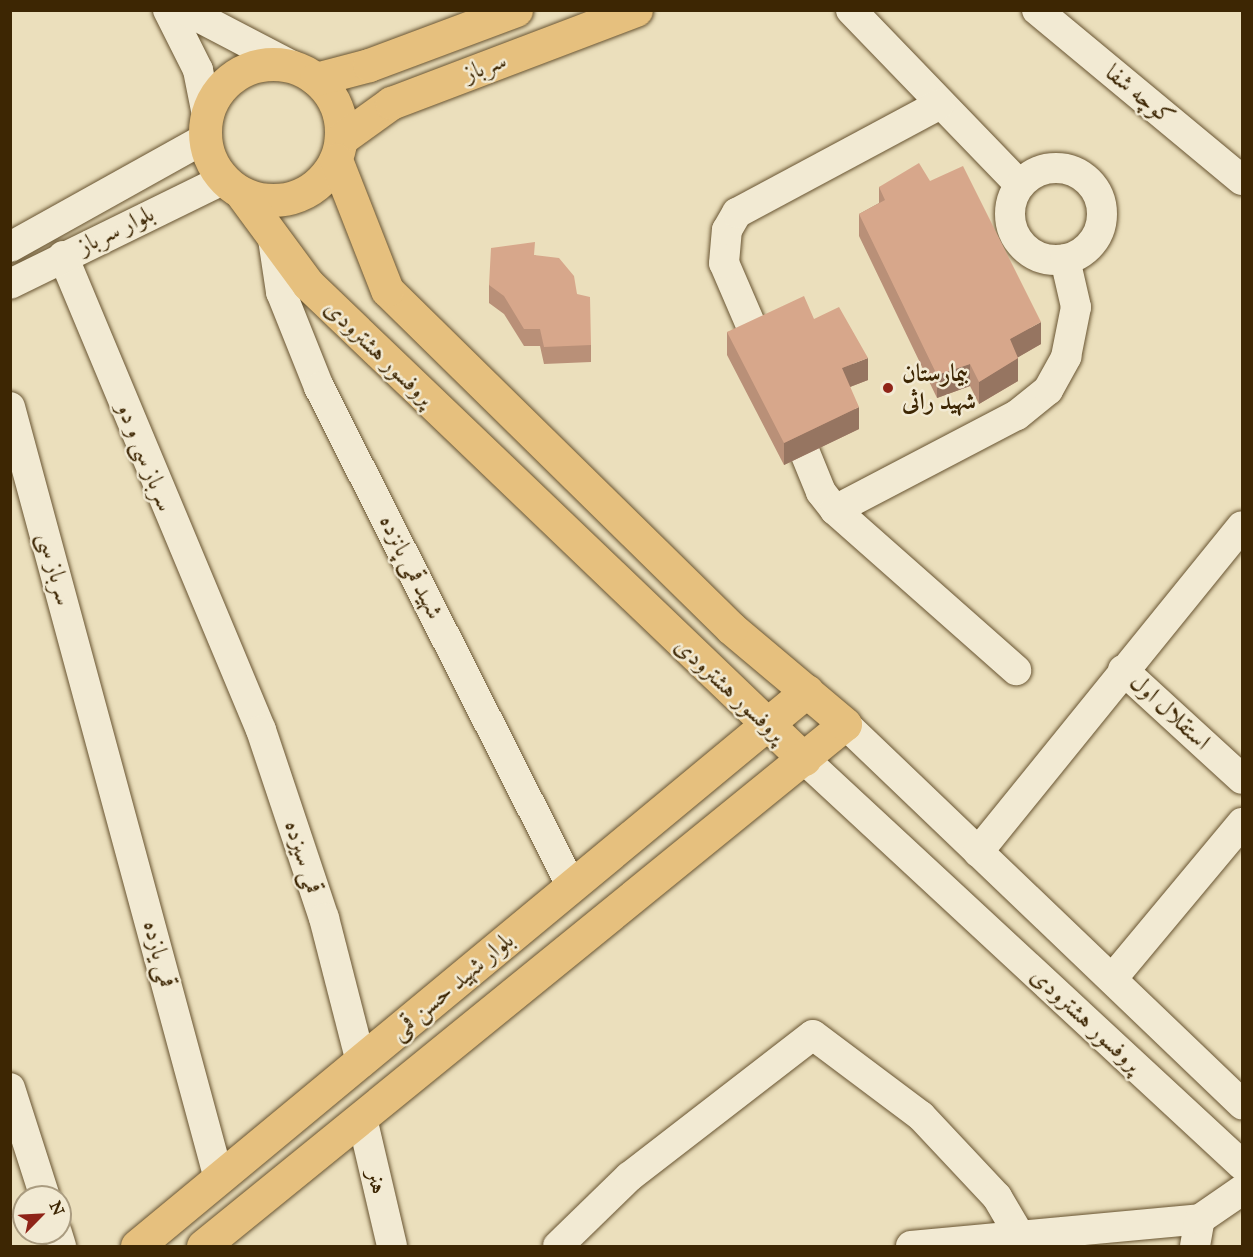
<!DOCTYPE html>
<meta charset="utf-8">
<style>
body{margin:0}
#map{position:relative;width:1253px;height:1257px;overflow:hidden;background:#ebdfbc;font-family:"IM FELL Great Primer",Amiri,serif}
div>[style]{position:absolute}
[style*='--x']{left:calc(var(--x)*1px);top:calc(var(--y)*1px);width:calc(var(--w)*1px);rotate:calc(var(--a)*1deg)}
.roads{filter:drop-shadow(0 0 2px #685431) drop-shadow(0 0 2px #685431)}
.minor>*{height:30px;margin:-15px;padding:0 15px;transform-origin:15px;border-radius:15px;background:#f2ead3}
.minor>.ring{margin:-15px;padding:0;box-sizing:content-box;background:none;border:30px solid #f2ead3;border-radius:50%}
.major>*{height:33px;margin:-16.5px;padding:0 16.5px;transform-origin:16.5px;border-radius:16.5px;background:#e6c07e}
.major>.ring{margin:-16.5px;padding:0;box-sizing:content-box;background:none;border:33px solid #e6c07e;border-radius:50%}
.wall>*{inset:0;background:#b99078}
.shaded-wall>*{inset:0;background:#967561}
.building>*{inset:0;background:#d7a78b}
.dots>*{width:16px;height:16px;translate:-50% -50%;box-sizing:border-box;border:3px solid #f2ead3;border-radius:50%}
span{translate:-50% -50%;white-space:nowrap;text-align:center;line-height:1.15;-webkit-text-stroke:5px #f2ead3;paint-order:stroke}
.street-label{font-size:24px;color:#3d2603}
.poi-label{font-size:24px;color:#3d2603;font-weight:700}
.left{translate:0 -50%;text-align:left}
.frame{position:absolute;inset:0;border:12px solid #3d2603;pointer-events:none}
.north{position:absolute;left:12px;top:1185px;width:60px;height:60px;box-sizing:border-box;background:#f2ead3;border:2px solid #aa9c80;border-radius:50%;rotate:66deg;font-size:16px;font-weight:700;line-height:24px;text-align:center;color:#3d2603}
.north::after{content:'';display:block;margin:auto;width:21px;height:27px;background:#8f2418;clip-path:polygon(50% 0,100% 100%,50% 72%,0 100%)}
</style>
<div id="map">
<div class="roads">
<div class="minor">
<div style="--x:168;--y:10;--w:67;--a:63.4"></div>
<div style="--x:198;--y:70;--w:46;--a:78.7"></div>
<div style="--x:185;--y:10;--w:125;--a:27.6"></div>
<div style="--x:851;--y:10;--w:243;--a:46"></div>
<div style="--x:1037;--y:10;--w:266;--a:39.7"></div>
<div class="ring" style="left:1010px;top:168px;width:62px;height:62px"></div>
<div style="--x:273;--y:239;--w:54;--a:81.4"></div>
<div style="--x:281;--y:292;--w:102;--a:68.2"></div>
<div style="--x:319;--y:387;--w:560;--a:63.16"></div>
<div style="--x:10;--y:247;--w:224;--a:-29.1"></div>
<div style="--x:63;--y:256;--w:514;--a:67.33"></div>
<div style="--x:261;--y:730;--w:198;--a:71.5"></div>
<div style="--x:324;--y:918;--w:149;--a:75.6"></div>
<div style="--x:10;--y:284;--w:238;--a:-26.1"></div>
<div style="--x:765;--y:358;--w:103;--a:-113.3"></div>
<div style="--x:724;--y:263;--w:33;--a:-85"></div>
<div style="--x:727;--y:230;--w:20;--a:-60"></div>
<div style="--x:737;--y:213;--w:230;--a:-28.2"></div>
<div style="--x:10;--y:407;--w:800;--a:74.85"></div>
<div style="--x:790;--y:416;--w:82;--a:67.8"></div>
<div style="--x:821;--y:492;--w:23;--a:52"></div>
<div style="--x:835;--y:510;--w:242;--a:41.5"></div>
<div style="--x:835;--y:510;--w:205;--a:-27.6"></div>
<div style="--x:1017;--y:415;--w:40;--a:-39"></div>
<div style="--x:1048;--y:390;--w:38;--a:-61"></div>
<div style="--x:1066;--y:357;--w:51;--a:-78.7"></div>
<div style="--x:1076;--y:307;--w:49;--a:-102.9"></div>
<div style="--x:1123;--y:670;--w:161;--a:42.5"></div>
<div style="--x:845;--y:724;--w:550;--a:43.75"></div>
<div style="--x:804;--y:759;--w:597;--a:42.83"></div>
<div style="--x:978;--y:852;--w:419;--a:-51"></div>
<div style="--x:1112;--y:979;--w:203;--a:-50.2"></div>
<div style="--x:10;--y:1088;--w:114;--a:72.2"></div>
<div style="--x:362;--y:1118;--w:131;--a:76.8"></div>
<div style="--x:57;--y:1233;--w:14;--a:73"></div>
<div style="--x:558;--y:1246;--w:99;--a:-44.2"></div>
<div style="--x:629;--y:1177;--w:232;--a:-37.7"></div>
<div style="--x:813;--y:1035;--w:135;--a:36.9"></div>
<div style="--x:921;--y:1116;--w:111;--a:46.8"></div>
<div style="--x:997;--y:1197;--w:45;--a:59.5"></div>
<div style="--x:911;--y:1246;--w:290;--a:-5.3"></div>
<div style="--x:1195;--y:1246;--w:27;--a:-80"></div>
<div style="--x:1200;--y:1219;--w:51;--a:-34.6"></div>
</div>
<div class="major">
<div class="ring" style="left:205px;top:64px;width:103px;height:103px"></div>
<div style="--x:316;--y:79;--w:55;--a:-14.8"></div>
<div style="--x:369;--y:65;--w:157;--a:-20.5"></div>
<div style="--x:341;--y:139;--w:62;--a:-35.8"></div>
<div style="--x:391;--y:103;--w:262;--a:-20.8"></div>
<div style="--x:241;--y:193;--w:113;--a:53.6"></div>
<div style="--x:308;--y:284;--w:687;--a:43.76"></div>
<div style="--x:137;--y:1246;--w:870;--a:-39.64"></div>
<div style="--x:203;--y:1246;--w:827;--a:-39.11"></div>
<div style="--x:845;--y:724;--w:149;--a:-139.9"></div>
<div style="--x:731;--y:628;--w:482;--a:-135.5"></div>
<div style="--x:387;--y:290;--w:140;--a:-111.4"></div>
</div>
</div>
<div class="wall">
<div style="clip-path:polygon(930px 181px,1041px 344px,1018px 357px,1018px 381px,979px 404px,970px 386px,937px 398px,859px 236px,859px 214px,879px 203px,879px 187px)"></div>
<div style="clip-path:polygon(535px 255px,577px 294px,591px 345px,591px 362px,544px 364px,540px 346px,524px 346px,504px 314px,489px 303px,489px 285px)"></div>
<div style="clip-path:polygon(814px 319px,868px 380px,850px 387px,859px 429px,784px 465px,727px 355px,727px 332px)"></div>
</div>
<div class="shaded-wall">
<div style="clip-path:polygon(1041px 322px,1041px 344px,1010px 362px,1010px 339px)"></div>
<div style="clip-path:polygon(868px 358px,868px 380px,842px 390px,842px 368px)"></div>
<div style="clip-path:polygon(1018px 358px,1018px 381px,979px 404px,979px 382px)"></div>
<div style="clip-path:polygon(970px 364px,970px 386px,937px 398px,937px 375px)"></div>
<div style="clip-path:polygon(859px 407px,859px 429px,784px 465px,784px 443px)"></div>
</div>
<div class="building">
<div style="clip-path:polygon(919px 163px,930px 181px,963px 166px,1041px 322px,1010px 339px,1018px 358px,979px 382px,970px 364px,937px 375px,859px 214px,885px 200px,879px 187px)"></div>
<div style="clip-path:polygon(535px 242px,534px 255px,559px 258px,574px 276px,577px 294px,590px 297px,591px 345px,544px 347px,540px 329px,524px 329px,504px 296px,489px 285px,491px 248px)"></div>
<div style="clip-path:polygon(804px 296px,814px 319px,839px 307px,868px 358px,842px 368px,859px 407px,784px 443px,727px 332px)"></div>
</div>
<div class="dots">
<div style="left:888px;top:388px;background:#8f2418"></div>
</div>
<div class="street-label">
<span style="left:485px;top:67px;rotate:-21deg">سرباز</span>
<span style="left:1140px;top:95px;rotate:39deg">کوچه شفا</span>
<span style="left:116px;top:230px;rotate:-26deg">بلوار سرباز</span>
<span style="left:379px;top:353px;rotate:44deg">پروفسور هشترودی</span>
<span style="left:145px;top:457px;rotate:68deg">سرباز سی و دو</span>
<span style="left:411px;top:567px;rotate:63deg">شهید قمی پانزده</span>
<span style="left:55px;top:569px;rotate:75deg">سرباز سی</span>
<span style="left:730px;top:690px;rotate:43deg">پروفسور هشترودی</span>
<span style="left:1170px;top:712px;rotate:43deg">استقلال اول</span>
<span style="left:303px;top:857px;rotate:72deg">قمی سیزده</span>
<span style="left:159px;top:954px;rotate:75deg">قمی یازده</span>
<span style="left:452px;top:986px;rotate:-40deg">بلوار شهید حسن قمی</span>
<span style="left:1086px;top:1020px;rotate:43deg">پروفسور هشترودی</span>
<span style="left:377px;top:1182px;rotate:77deg">هنر</span>
</div>
<div class="poi-label">
<span class="left" style="left:902px;top:388px">بیمارستان<br>شهید راثی</span>
</div>
<div class="frame"></div>
<div class="north">N</div>
</div>
